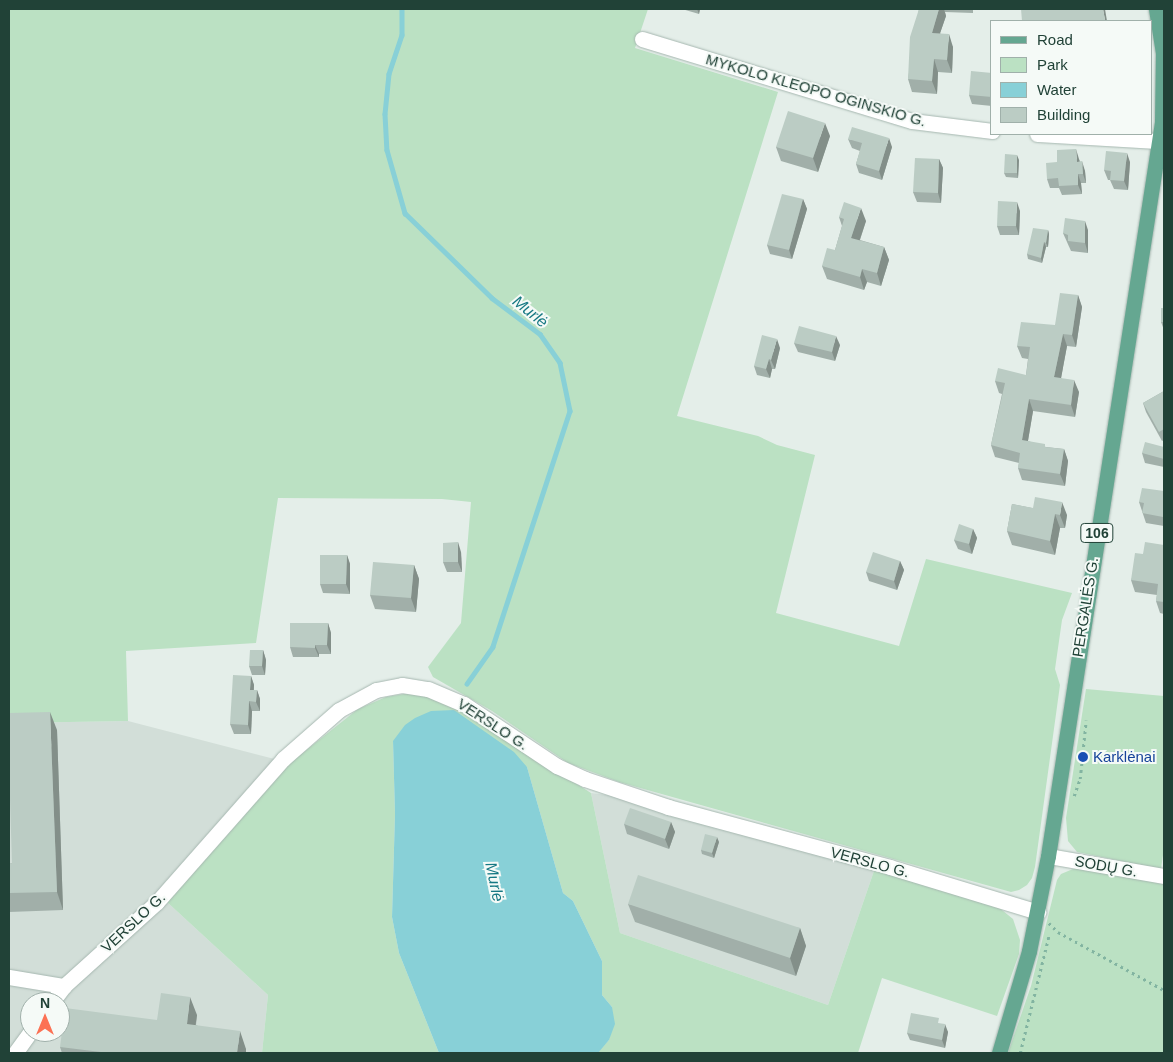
<!DOCTYPE html>
<meta charset="utf-8">
<style>
body{margin:0}
#map{position:relative;width:1173px;height:1062px;overflow:hidden;background:#e4eee9;font-family:Helvetica,sans-serif}
div>[style]{position:absolute}
[style*='--x']{left:calc(var(--x)*1px);top:calc(var(--y)*1px);width:calc(var(--w)*1px);rotate:calc(var(--a)*1deg)}
.built>*{inset:0;background:#d2ded8}
.green>*{inset:0;background:#bbe1c3}
.water>*{inset:0;background:#88d0d7}
.stream>*{height:4.5px;margin:-2.25px;padding:0 2.25px;transform-origin:2.25px;border-radius:2.25px;background:#88d0d7}
.path>*{height:2.5px;margin-top:-1.25px;transform-origin:0;background:repeating-linear-gradient(90deg,#82b4a1 0 2.5px,transparent 0 6.5px)}
.roads{filter:drop-shadow(0 0 1px #a6b7b0) drop-shadow(0 0 1px #a6b7b0)}
.minor>*{height:15px;margin:-7.5px;padding:0 7.5px;transform-origin:7.5px;border-radius:7.5px;background:#fff}
.primary>*{height:15px;margin:-7.5px;padding:0 7.5px;transform-origin:7.5px;border-radius:7.5px;background:#65a791}
.wall>*{inset:0;background:#a1afa9}
.shaded-wall>*{inset:0;background:#838f89}
.building>*{inset:0;background:#bbccc4}
.dots>*{width:14px;height:14px;translate:-50% -50%;box-sizing:border-box;border:2px solid #f5faf7;border-radius:50%}
span{translate:-50% -50%;white-space:nowrap;text-align:center;line-height:1.15;-webkit-text-stroke:4px #f5faf7;paint-order:stroke}
.shield-label span{padding:1px 4px;background:#f5faf7;border:1px solid;border-radius:4px;-webkit-text-stroke-width:0}
.shield-label{font-size:14px;color:#214237;font-weight:700}
.street-label{font-size:15px;color:#214237}
.transit-label{font-size:15px;color:#164399}
.left{translate:0 -50%;text-align:left}
.water-label{font-size:16px;color:#167883;font-style:italic}
.frame{position:absolute;inset:0;border:10px solid #214237;pointer-events:none}
.legend{position:absolute;left:990px;top:20px;width:162px;height:115px;box-sizing:border-box;background:#f5faf7;border:1px solid #a0b0aa;margin:0;padding:6px 9px;list-style:none;font-size:15px;color:#214237}
.legend li{display:flex;align-items:center;gap:10px;height:25px}
.legend b{width:25px;border:1px solid #a0b0aa}
.north{position:absolute;left:20px;top:992px;width:50px;height:50px;box-sizing:border-box;background:#f5faf7;border:1px solid #a0b0aa;border-radius:50%;rotate:0deg;font-size:14px;font-weight:700;line-height:20px;text-align:center;color:#214237}
.north::after{content:'';display:block;margin:auto;width:18px;height:22px;background:#fc7154;clip-path:polygon(50% 0,100% 100%,50% 72%,0 100%)}
</style>
<div id="map">
<div class="built">
<div style="clip-path:polygon(evenodd,128px 721px,290px 763px,167px 902px,268px 995px,262px 1053px,9px 1053px,9px 723px,128px 721px,30px 1002px,60px 1002px,60px 1032px,30px 1032px,30px 1002px)"></div>
<div style="clip-path:polygon(591px 793px,614px 796px,875px 868px,828px 1005px,620px 933px)"></div>
</div>
<div class="green">
<div style="clip-path:polygon(9px 9px,648px 9px,635px 48px,778px 92px,677px 416px,758px 436px,777px 445px,815px 455px,776px 613px,899px 646px,926px 559px,1072px 593px,1062px 620px,1055px 669px,1060px 685px,1035px 867px,1032px 878px,1027px 885px,1019px 890px,1011px 892px,619px 782px,568px 763px,492px 711px,433px 677px,428px 667px,461px 623px,471px 502px,442px 499px,278px 498px,256px 643px,126px 651px,128px 721px,9px 723px)"></div>
<div style="clip-path:polygon(1086px 689px,1164px 696px,1164px 848px,1161px 869px,1077px 852px,1068px 841px,1066px 818px)"></div>
<div style="clip-path:polygon(416px 692px,447px 701px,591px 793px,620px 933px,828px 1005px,875px 868px,997px 906px,1013px 919px,1020px 940px,1019px 954px,997px 1016px,882px 978px,858px 1053px,597px 1053px,609px 1040px,612px 1007px,602px 995px,602px 961px,573px 901px,563px 893px,527px 767px,393px 741px,395px 814px,392px 917px,399px 953px,439px 1053px,262px 1053px,268px 995px,167px 902px,290px 763px,358px 709px,386px 697px)"></div>
<div style="clip-path:polygon(1083px 868px,1164px 883px,1164px 1053px,1008px 1053px,1031px 986px,1057px 880px,1061px 874px,1073px 869px)"></div>
</div>
<div class="water">
<div style="clip-path:polygon(454px 710px,514px 752px,527px 767px,563px 893px,573px 901px,602px 961px,602px 995px,612px 1007px,615px 1024px,609px 1040px,598px 1053px,439px 1053px,399px 953px,392px 917px,395px 814px,393px 741px,405px 725px,415px 718px,431px 711px)"></div>
</div>
<div class="stream">
<div style="--x:402;--y:9;--w:26;--a:90"></div>
<div style="--x:402;--y:35;--w:41;--a:108.4"></div>
<div style="--x:389;--y:74;--w:40;--a:95.7"></div>
<div style="--x:385;--y:114;--w:36;--a:87"></div>
<div style="--x:387;--y:150;--w:66;--a:74.1"></div>
<div style="--x:405;--y:213;--w:122;--a:44.3"></div>
<div style="--x:492;--y:298;--w:60;--a:36.9"></div>
<div style="--x:540;--y:334;--w:35;--a:55"></div>
<div style="--x:560;--y:363;--w:49;--a:78.2"></div>
<div style="--x:570;--y:411;--w:248;--a:108.1"></div>
<div style="--x:493;--y:647;--w:45;--a:125.1"></div>
</div>
<div class="path">
<div style="--x:1074;--y:796;--w:18;--a:-71"></div>
<div style="--x:1080;--y:779;--w:59;--a:-84.2"></div>
<div style="--x:1049;--y:923;--w:13;--a:45"></div>
<div style="--x:1058;--y:932;--w:121;--a:28.7"></div>
<div style="--x:1020;--y:1053;--w:122;--a:-76.2"></div>
</div>
<div class="roads">
<div class="minor">
<div style="--x:642;--y:39;--w:282;--a:16.9"></div>
<div style="--x:912;--y:121;--w:81;--a:7.1"></div>
<div style="--x:1037;--y:134;--w:121;--a:3.3"></div>
<div style="--x:1048;--y:856;--w:118;--a:9.8"></div>
<div style="--x:9;--y:977;--w:56;--a:9.3"></div>
<div style="--x:52;--y:1002;--w:20;--a:-53"></div>
<div style="--x:64;--y:986;--w:125;--a:-42.1"></div>
<div style="--x:157;--y:902;--w:191;--a:-48.6"></div>
<div style="--x:283;--y:759;--w:74;--a:-41.2"></div>
<div style="--x:339;--y:710;--w:42;--a:-28.4"></div>
<div style="--x:376;--y:690;--w:26;--a:-11"></div>
<div style="--x:402;--y:685;--w:26;--a:9"></div>
<div style="--x:428;--y:689;--w:39;--a:23"></div>
<div style="--x:464;--y:704;--w:112;--a:33.7"></div>
<div style="--x:557;--y:766;--w:31;--a:25"></div>
<div style="--x:585;--y:779;--w:88;--a:18.6"></div>
<div style="--x:668;--y:807;--w:230;--a:15.1"></div>
<div style="--x:890;--y:867;--w:155;--a:16.9"></div>
<div style="--x:15;--y:1053;--w:26;--a:-54"></div>
</div>
<div class="primary">
<div style="--x:999;--y:1053;--w:106;--a:-73.6"></div>
<div style="--x:1029;--y:951;--w:97;--a:-78.7"></div>
<div style="--x:1048;--y:856;--w:743;--a:-81.17"></div>
<div style="--x:1162;--y:122;--w:69;--a:-89.2"></div>
<div style="--x:1163;--y:53;--w:45;--a:-99"></div>
</div>
</div>
<div class="wall">
<div style="clip-path:polygon(682px 9px,700px 9px,699px 14px)"></div>
<div style="clip-path:polygon(919px 9px,973px 9px,973px 13px,945px 12px,946px 16px,940px 33px,953px 47px,952px 73px,938px 72px,937px 94px,912px 92px,908px 79px)"></div>
<div style="clip-path:polygon(992px 73px,992px 106px,972px 104px,969px 95px)"></div>
<div style="clip-path:polygon(830px 136px,818px 172px,781px 161px,776px 147px)"></div>
<div style="clip-path:polygon(848px 139px,892px 147px,882px 180px,859px 173px,856px 164px,860px 151px,852px 148px)"></div>
<div style="clip-path:polygon(939px 159px,943px 168px,941px 203px,917px 202px,913px 192px)"></div>
<div style="clip-path:polygon(1079px 159px,1085px 171px,1086px 183px,1081px 183px,1082px 194px,1062px 195px,1059px 188px,1050px 188px,1047px 179px,1057px 162px)"></div>
<div style="clip-path:polygon(1019px 160px,1018px 178px,1006px 177px,1004px 173px)"></div>
<div style="clip-path:polygon(1130px 162px,1128px 190px,1114px 189px,1110px 180px,1108px 180px,1104px 170px)"></div>
<div style="clip-path:polygon(803px 199px,807px 209px,792px 259px,770px 254px,767px 245px)"></div>
<div style="clip-path:polygon(1020px 211px,1019px 235px,1000px 235px,997px 226px)"></div>
<div style="clip-path:polygon(839px 217px,866px 221px,860px 240px,884px 247px,889px 260px,881px 286px,867px 282px,864px 290px,827px 279px,822px 266px,835px 250px,842px 226px)"></div>
<div style="clip-path:polygon(1048px 230px,1049px 234px,1048px 247px,1046px 247px,1042px 263px,1028px 259px,1027px 254px)"></div>
<div style="clip-path:polygon(1088px 230px,1088px 253px,1071px 251px,1063px 233px)"></div>
<div style="clip-path:polygon(1078px 295px,1082px 307px,1076px 347px,1067px 346px,1061px 378px,1079px 392px,1075px 417px,1033px 411px,1028px 441px,1046px 447px,1064px 449px,1068px 461px,1065px 486px,1022px 480px,1018px 468px,1019px 463px,995px 457px,991px 445px,1002px 394px,999px 393px,995px 381px,1026px 375px,1028px 359px,1022px 358px,1017px 346px,1055px 325px)"></div>
<div style="clip-path:polygon(1164px 308px,1164px 330px,1161px 322px)"></div>
<div style="clip-path:polygon(794px 343px,840px 345px,835px 361px,798px 352px)"></div>
<div style="clip-path:polygon(780px 348px,775px 369px,772px 369px,770px 378px,757px 375px,754px 366px)"></div>
<div style="clip-path:polygon(1164px 391px,1164px 440px,1162px 441px,1146px 412px,1143px 403px)"></div>
<div style="clip-path:polygon(1164px 447px,1164px 467px,1145px 463px,1142px 453px)"></div>
<div style="clip-path:polygon(1164px 491px,1164px 526px,1146px 523px,1139px 502px)"></div>
<div style="clip-path:polygon(1012px 504px,1067px 515px,1065px 528px,1060px 528px,1055px 555px,1012px 545px,1007px 531px)"></div>
<div style="clip-path:polygon(973px 529px,977px 538px,972px 554px,958px 549px,954px 540px)"></div>
<div style="clip-path:polygon(1164px 545px,1164px 614px,1160px 613px,1156px 601px,1157px 595px,1135px 592px,1131px 580px,1143px 554px)"></div>
<div style="clip-path:polygon(461px 552px,462px 572px,447px 572px,443px 562px)"></div>
<div style="clip-path:polygon(347px 555px,350px 564px,350px 594px,323px 593px,320px 584px)"></div>
<div style="clip-path:polygon(900px 561px,904px 570px,897px 590px,869px 581px,866px 572px)"></div>
<div style="clip-path:polygon(414px 565px,419px 579px,416px 612px,375px 609px,370px 595px)"></div>
<div style="clip-path:polygon(328px 623px,331px 633px,331px 654px,319px 654px,319px 657px,293px 657px,290px 647px)"></div>
<div style="clip-path:polygon(263px 650px,266px 660px,265px 675px,252px 675px,249px 666px)"></div>
<div style="clip-path:polygon(251px 676px,254px 685px,254px 690px,257px 690px,260px 699px,260px 711px,252px 711px,251px 734px,234px 734px,230px 724px)"></div>
<div style="clip-path:polygon(57px 730px,63px 910px,9px 912px,9px 864px,12px 863px)"></div>
<div style="clip-path:polygon(671px 822px,675px 832px,669px 849px,627px 834px,624px 824px)"></div>
<div style="clip-path:polygon(719px 842px,714px 858px,702px 854px,701px 850px)"></div>
<div style="clip-path:polygon(628px 904px,800px 928px,806px 946px,796px 976px,635px 922px)"></div>
<div style="clip-path:polygon(197px 1015px,196px 1025px,246px 1049px,246px 1053px,62px 1053px,60px 1047px,157px 1020px)"></div>
<div style="clip-path:polygon(941px 1024px,948px 1032px,945px 1048px,910px 1040px,907px 1033px)"></div>
</div>
<div class="shaded-wall">
<div style="clip-path:polygon(697px 9px,700px 9px,699px 14px)"></div>
<div style="clip-path:polygon(939px 9px,944px 9px,946px 16px,936px 45px,932px 33px)"></div>
<div style="clip-path:polygon(1103px 9px,1105px 9px,1107px 21px,1105px 21px,1105px 20px)"></div>
<div style="clip-path:polygon(949px 34px,953px 47px,952px 73px,947px 60px)"></div>
<div style="clip-path:polygon(934px 59px,938px 72px,937px 94px,932px 81px)"></div>
<div style="clip-path:polygon(825px 123px,830px 136px,818px 172px,813px 158px)"></div>
<div style="clip-path:polygon(889px 138px,892px 147px,882px 180px,879px 171px)"></div>
<div style="clip-path:polygon(1076px 149px,1079px 159px,1080px 171px,1077px 162px)"></div>
<div style="clip-path:polygon(1127px 153px,1130px 162px,1128px 190px,1124px 181px)"></div>
<div style="clip-path:polygon(1017px 155px,1019px 160px,1018px 178px,1017px 173px)"></div>
<div style="clip-path:polygon(939px 159px,943px 168px,941px 203px,938px 193px)"></div>
<div style="clip-path:polygon(1082px 161px,1085px 171px,1086px 183px,1083px 174px)"></div>
<div style="clip-path:polygon(1078px 174px,1081px 183px,1082px 194px,1078px 185px)"></div>
<div style="clip-path:polygon(803px 199px,807px 209px,792px 259px,789px 250px)"></div>
<div style="clip-path:polygon(1017px 202px,1020px 211px,1019px 235px,1016px 226px)"></div>
<div style="clip-path:polygon(861px 208px,866px 221px,856px 251px,851px 238px)"></div>
<div style="clip-path:polygon(1085px 221px,1088px 230px,1088px 253px,1085px 243px)"></div>
<div style="clip-path:polygon(1048px 230px,1049px 234px,1048px 247px,1046px 243px)"></div>
<div style="clip-path:polygon(1044px 242px,1046px 247px,1042px 263px,1041px 258px)"></div>
<div style="clip-path:polygon(884px 247px,889px 260px,881px 286px,877px 273px)"></div>
<div style="clip-path:polygon(862px 269px,867px 282px,864px 290px,860px 277px)"></div>
<div style="clip-path:polygon(1078px 295px,1082px 307px,1076px 347px,1072px 335px)"></div>
<div style="clip-path:polygon(1063px 334px,1067px 346px,1059px 389px,1054px 377px)"></div>
<div style="clip-path:polygon(836px 336px,840px 345px,835px 361px,832px 352px)"></div>
<div style="clip-path:polygon(777px 339px,780px 348px,775px 369px,771px 360px)"></div>
<div style="clip-path:polygon(769px 359px,772px 369px,770px 378px,766px 369px)"></div>
<div style="clip-path:polygon(1074px 380px,1079px 392px,1075px 417px,1071px 405px)"></div>
<div style="clip-path:polygon(1029px 399px,1033px 411px,1026px 452px,1022px 440px)"></div>
<div style="clip-path:polygon(1064px 449px,1068px 461px,1065px 486px,1060px 474px)"></div>
<div style="clip-path:polygon(1062px 502px,1067px 515px,1065px 528px,1060px 515px)"></div>
<div style="clip-path:polygon(1055px 514px,1060px 528px,1055px 555px,1050px 541px)"></div>
<div style="clip-path:polygon(973px 529px,977px 538px,972px 554px,969px 544px)"></div>
<div style="clip-path:polygon(458px 542px,461px 552px,462px 572px,458px 562px)"></div>
<div style="clip-path:polygon(347px 555px,350px 564px,350px 594px,346px 584px)"></div>
<div style="clip-path:polygon(900px 561px,904px 570px,897px 590px,894px 581px)"></div>
<div style="clip-path:polygon(414px 565px,419px 579px,416px 612px,411px 598px)"></div>
<div style="clip-path:polygon(328px 623px,331px 633px,331px 654px,327px 645px)"></div>
<div style="clip-path:polygon(315px 645px,319px 654px,319px 657px,315px 648px)"></div>
<div style="clip-path:polygon(263px 650px,266px 660px,265px 675px,262px 666px)"></div>
<div style="clip-path:polygon(251px 676px,254px 685px,253px 699px,250px 690px)"></div>
<div style="clip-path:polygon(257px 690px,260px 699px,260px 711px,256px 702px)"></div>
<div style="clip-path:polygon(249px 701px,252px 711px,251px 734px,248px 725px)"></div>
<div style="clip-path:polygon(50px 712px,57px 730px,63px 910px,57px 892px)"></div>
<div style="clip-path:polygon(671px 822px,675px 832px,669px 849px,665px 839px)"></div>
<div style="clip-path:polygon(717px 837px,719px 842px,714px 858px,712px 853px)"></div>
<div style="clip-path:polygon(800px 928px,806px 946px,796px 976px,790px 958px)"></div>
<div style="clip-path:polygon(190px 997px,197px 1015px,193px 1042px,187px 1024px)"></div>
<div style="clip-path:polygon(945px 1024px,948px 1032px,945px 1048px,942px 1040px)"></div>
<div style="clip-path:polygon(240px 1031px,246px 1049px,246px 1053px,237px 1053px)"></div>
</div>
<div class="building">
<div style="clip-path:polygon(919px 9px,939px 9px,932px 33px,949px 34px,947px 60px,934px 59px,932px 81px,908px 79px,910px 37px)"></div>
<div style="clip-path:polygon(1021px 9px,1103px 9px,1105px 20px,1095px 21px,1022px 21px)"></div>
<div style="clip-path:polygon(971px 71px,992px 73px,992px 97px,969px 95px)"></div>
<div style="clip-path:polygon(788px 111px,825px 123px,813px 158px,776px 147px)"></div>
<div style="clip-path:polygon(852px 127px,889px 138px,879px 171px,856px 164px,862px 143px,848px 139px)"></div>
<div style="clip-path:polygon(1076px 149px,1077px 162px,1082px 161px,1083px 174px,1078px 174px,1078px 185px,1059px 186px,1058px 178px,1047px 179px,1046px 163px,1057px 162px,1057px 150px)"></div>
<div style="clip-path:polygon(1106px 151px,1127px 153px,1124px 181px,1110px 180px,1111px 171px,1104px 170px)"></div>
<div style="clip-path:polygon(1005px 154px,1017px 155px,1017px 173px,1004px 173px)"></div>
<div style="clip-path:polygon(915px 158px,939px 159px,938px 193px,913px 192px)"></div>
<div style="clip-path:polygon(782px 194px,803px 199px,789px 250px,767px 245px)"></div>
<div style="clip-path:polygon(998px 201px,1017px 202px,1016px 226px,997px 226px)"></div>
<div style="clip-path:polygon(844px 202px,861px 208px,851px 238px,884px 247px,877px 273px,862px 269px,860px 277px,822px 266px,827px 248px,835px 250px,844px 219px,839px 217px)"></div>
<div style="clip-path:polygon(1065px 218px,1085px 221px,1085px 243px,1068px 241px,1068px 235px,1063px 233px)"></div>
<div style="clip-path:polygon(1033px 228px,1048px 230px,1046px 243px,1044px 242px,1041px 258px,1027px 254px)"></div>
<div style="clip-path:polygon(1060px 293px,1078px 295px,1072px 335px,1063px 334px,1054px 377px,1074px 380px,1071px 405px,1029px 399px,1022px 440px,1045px 444px,1045px 447px,1064px 449px,1060px 474px,1018px 468px,1020px 453px,991px 445px,1005px 383px,995px 381px,998px 368px,1026px 375px,1030px 347px,1017px 346px,1021px 322px,1055px 325px)"></div>
<div style="clip-path:polygon(1161px 308px,1164px 308px,1164px 322px,1161px 322px)"></div>
<div style="clip-path:polygon(799px 326px,836px 336px,832px 352px,794px 343px)"></div>
<div style="clip-path:polygon(762px 335px,777px 339px,771px 360px,769px 359px,766px 369px,754px 366px)"></div>
<div style="clip-path:polygon(1164px 391px,1164px 429px,1159px 432px,1143px 403px)"></div>
<div style="clip-path:polygon(1145px 442px,1164px 447px,1164px 459px,1142px 453px)"></div>
<div style="clip-path:polygon(1142px 488px,1164px 491px,1164px 512px,1163px 512px,1163px 517px,1142px 513px,1144px 503px,1139px 502px)"></div>
<div style="clip-path:polygon(1035px 497px,1062px 502px,1060px 515px,1055px 514px,1050px 541px,1007px 531px,1012px 504px,1033px 508px)"></div>
<div style="clip-path:polygon(959px 524px,973px 529px,969px 544px,954px 540px)"></div>
<div style="clip-path:polygon(458px 542px,458px 562px,443px 562px,443px 543px)"></div>
<div style="clip-path:polygon(1145px 542px,1164px 545px,1164px 555px,1163px 562px,1164px 562px,1164px 602px,1156px 601px,1158px 584px,1131px 580px,1135px 553px,1143px 554px)"></div>
<div style="clip-path:polygon(873px 552px,900px 561px,894px 581px,866px 572px)"></div>
<div style="clip-path:polygon(320px 555px,347px 555px,346px 584px,320px 584px)"></div>
<div style="clip-path:polygon(373px 562px,414px 565px,411px 598px,370px 595px)"></div>
<div style="clip-path:polygon(290px 623px,328px 623px,327px 645px,315px 645px,315px 648px,290px 647px)"></div>
<div style="clip-path:polygon(250px 650px,263px 650px,262px 666px,249px 666px)"></div>
<div style="clip-path:polygon(233px 675px,251px 676px,250px 690px,257px 690px,256px 702px,249px 701px,248px 725px,230px 724px)"></div>
<div style="clip-path:polygon(50px 712px,57px 892px,9px 893px,9px 864px,12px 863px,9px 769px,9px 713px)"></div>
<div style="clip-path:polygon(630px 808px,671px 822px,665px 839px,624px 824px)"></div>
<div style="clip-path:polygon(705px 834px,717px 837px,712px 853px,701px 850px)"></div>
<div style="clip-path:polygon(638px 875px,800px 928px,790px 958px,628px 904px)"></div>
<div style="clip-path:polygon(161px 993px,190px 997px,187px 1024px,240px 1031px,237px 1053px,109px 1053px,60px 1047px,65px 1008px,157px 1020px)"></div>
<div style="clip-path:polygon(911px 1013px,939px 1018px,938px 1023px,945px 1024px,942px 1040px,907px 1033px)"></div>
</div>
<div class="dots">
<div style="left:1083px;top:757px;background:#1a4fb4"></div>
</div>
<div class="shield-label">
<span style="left:1097px;top:533px">106</span>
</div>
<div class="street-label">
<span style="left:816px;top:90px;rotate:16deg">MYKOLO KLEOPO OGINSKIO G.</span>
<span style="left:1085px;top:607px;rotate:-81deg">PERGALĖS G.</span>
<span style="left:493px;top:724px;rotate:33deg">VERSLO G.</span>
<span style="left:870px;top:862px;rotate:15deg">VERSLO G.</span>
<span style="left:1106px;top:866px;rotate:10deg">SODŲ G.</span>
<span style="left:133px;top:922px;rotate:-43deg">VERSLO G.</span>
</div>
<div class="transit-label">
<span class="left" style="left:1093px;top:757px">Karklėnai</span>
</div>
<div class="water-label">
<span style="left:530px;top:312px;rotate:39deg">Murlė</span>
<span style="left:494px;top:882px;rotate:78deg">Murlė</span>
</div>
<div class="frame"></div>
<ul class="legend">
<li><b style="height:6px;background:#65a791"></b>Road</li>
<li><b style="height:14px;background:#bbe1c3"></b>Park</li>
<li><b style="height:14px;background:#88d0d7"></b>Water</li>
<li><b style="height:14px;background:#bbccc4"></b>Building</li>
</ul>
<div class="north">N</div>
</div>
